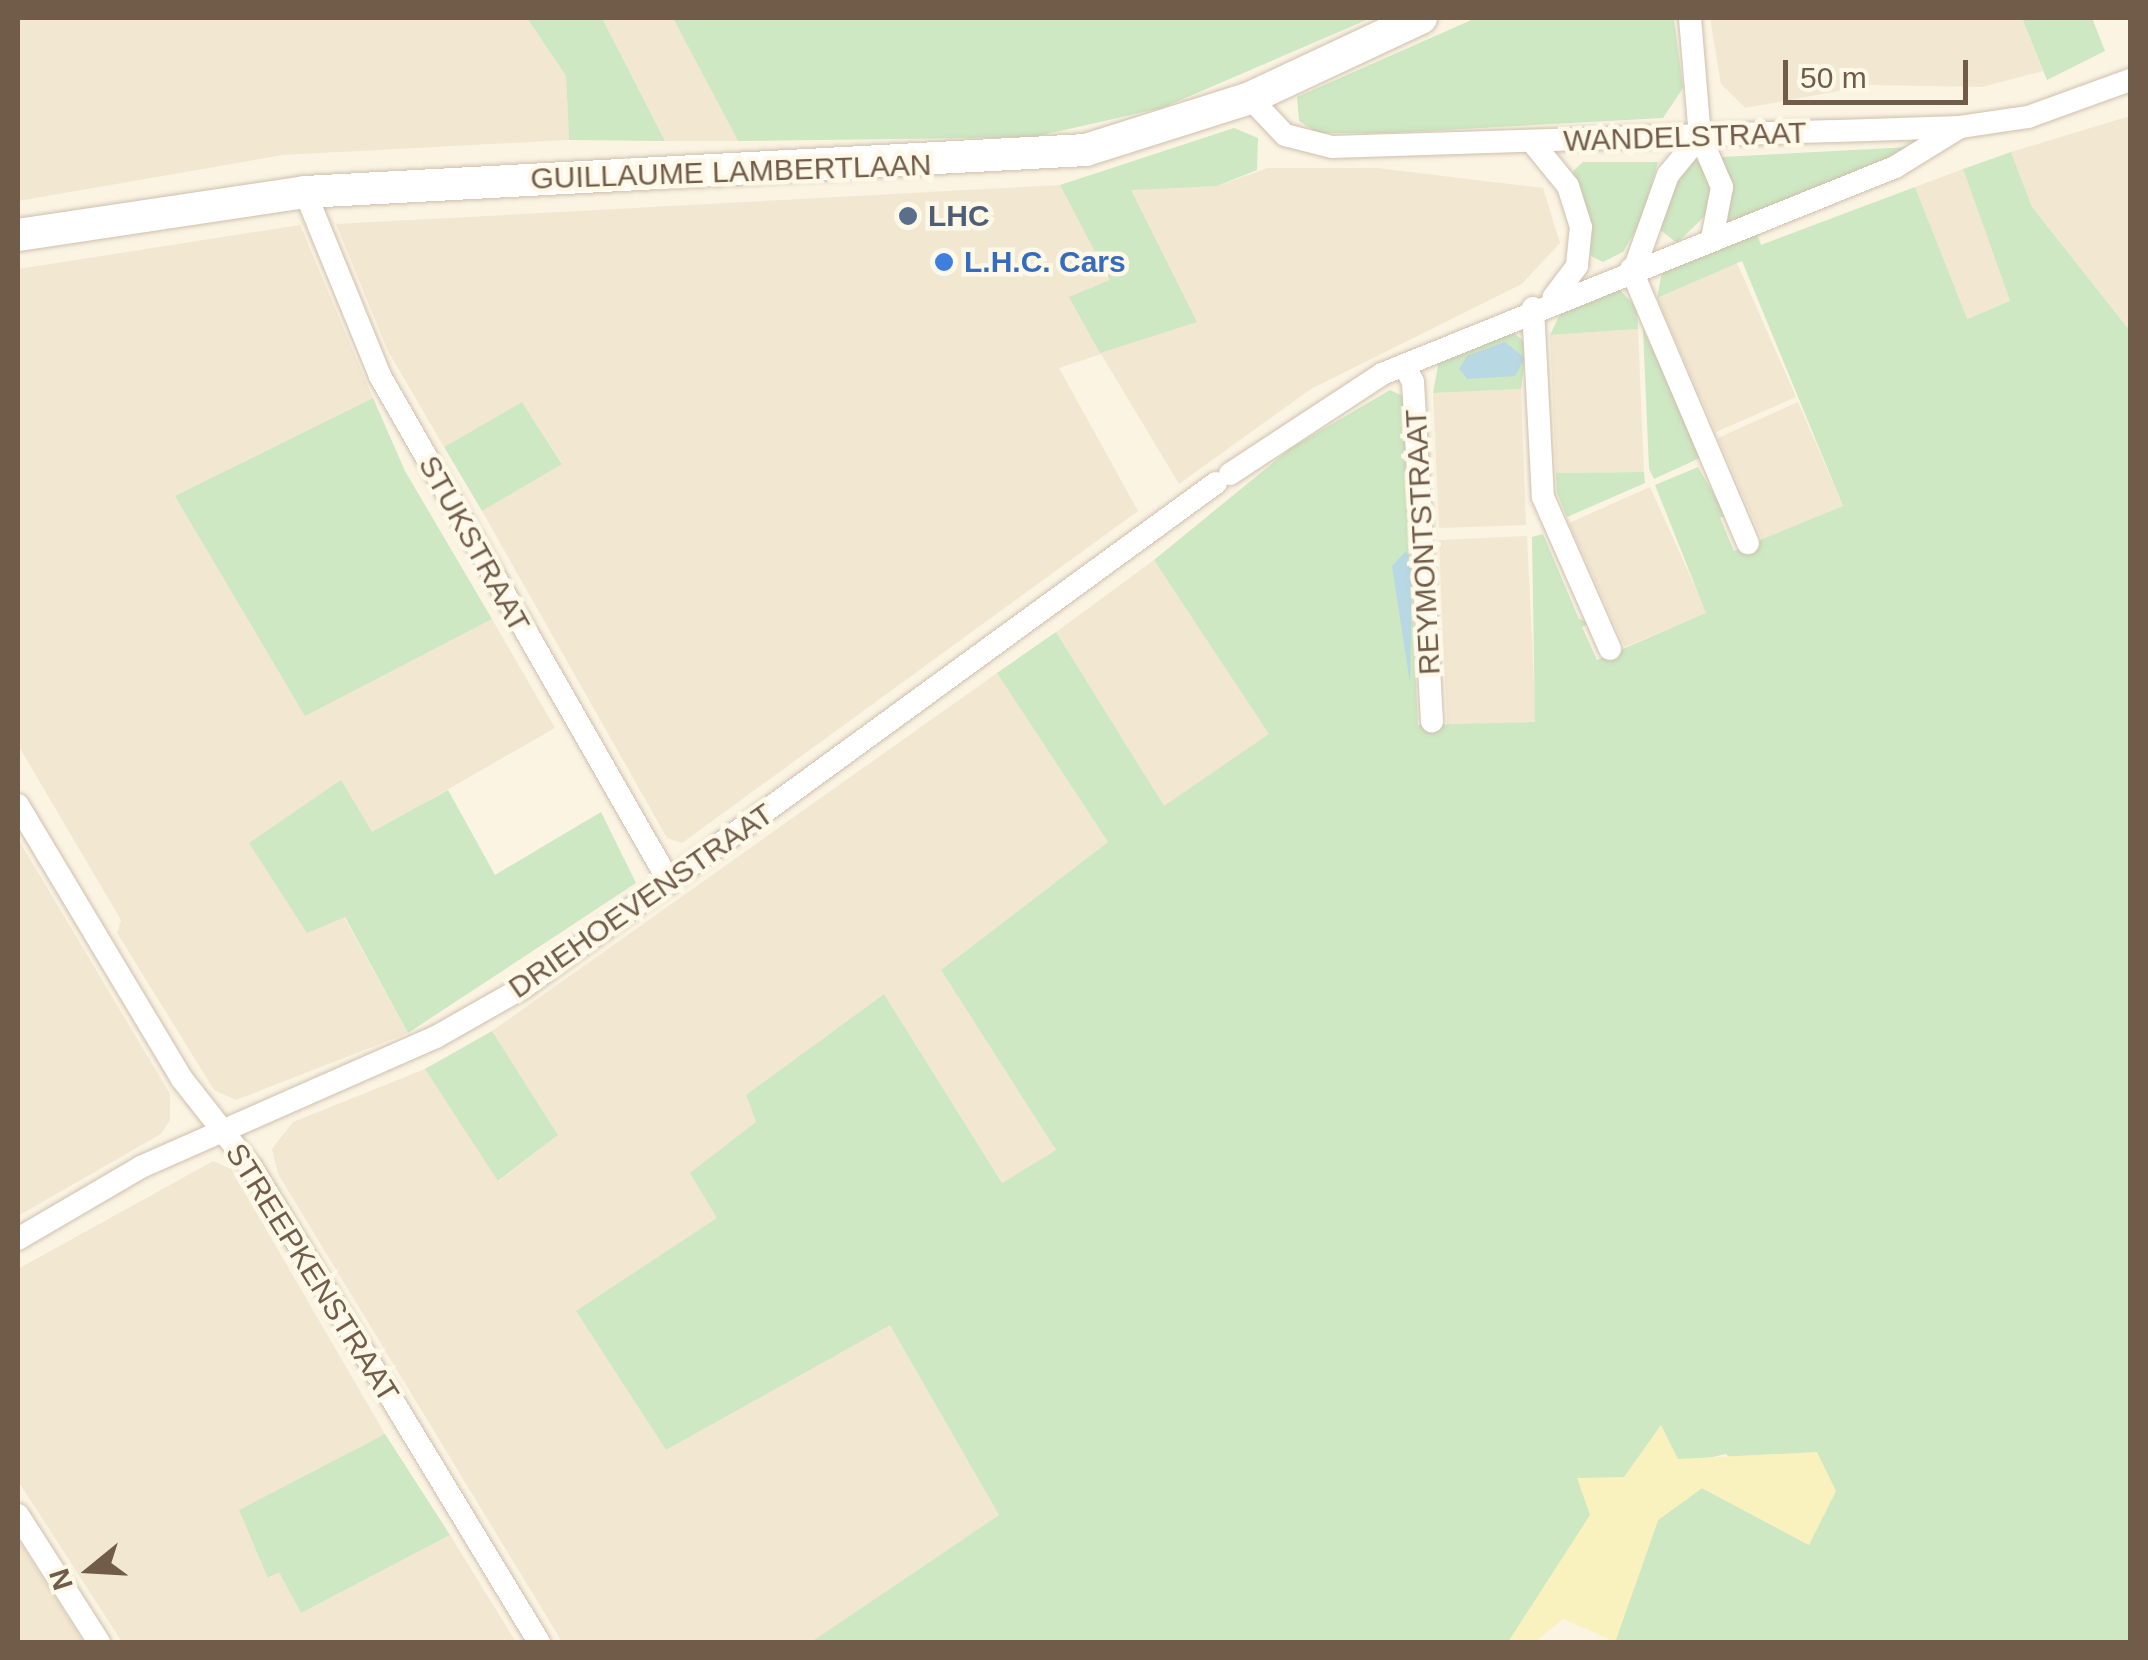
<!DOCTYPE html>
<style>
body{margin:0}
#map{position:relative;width:2148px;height:1660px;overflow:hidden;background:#fbf4e3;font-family:Arial,sans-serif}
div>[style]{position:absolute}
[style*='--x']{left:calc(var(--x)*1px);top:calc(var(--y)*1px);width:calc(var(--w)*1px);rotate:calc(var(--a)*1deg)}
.residential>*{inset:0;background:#f2e7d1}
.green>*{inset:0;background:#cde8c2}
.sand>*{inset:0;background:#f9f2bf}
.water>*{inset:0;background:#b8d8e3}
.roads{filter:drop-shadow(0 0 2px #cebfad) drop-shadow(0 0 2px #cebfad)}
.street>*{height:22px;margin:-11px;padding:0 11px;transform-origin:11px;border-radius:11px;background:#fff}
.secondary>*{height:32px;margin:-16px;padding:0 16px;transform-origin:16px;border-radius:16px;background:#fff}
.dots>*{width:28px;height:28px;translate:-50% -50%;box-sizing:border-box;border:5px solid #fef8e8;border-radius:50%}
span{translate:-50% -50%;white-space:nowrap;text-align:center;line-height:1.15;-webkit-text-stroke:9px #fef8e8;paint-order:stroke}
.street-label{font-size:30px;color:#715c4a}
.service-label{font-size:30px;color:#4e5e75;font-weight:700}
.left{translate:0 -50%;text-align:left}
.shop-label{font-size:30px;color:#366cbe;font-weight:700}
.frame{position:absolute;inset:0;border:20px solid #715c4a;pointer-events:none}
.north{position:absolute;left:40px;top:1520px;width:100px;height:100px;-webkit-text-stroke:8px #fef8e8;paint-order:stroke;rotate:252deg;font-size:28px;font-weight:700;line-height:40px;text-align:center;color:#715c4a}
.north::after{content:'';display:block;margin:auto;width:35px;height:45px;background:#715c4a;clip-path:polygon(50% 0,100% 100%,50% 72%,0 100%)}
.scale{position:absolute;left:1783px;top:60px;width:185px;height:45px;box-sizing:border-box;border:5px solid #715c4a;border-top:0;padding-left:12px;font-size:30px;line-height:35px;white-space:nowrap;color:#715c4a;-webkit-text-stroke:8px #fef8e8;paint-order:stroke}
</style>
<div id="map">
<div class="residential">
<div style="clip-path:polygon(18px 18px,527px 18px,566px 76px,569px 140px,283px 155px,18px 201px)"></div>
<div style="clip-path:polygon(602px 18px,673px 18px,738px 141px,665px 141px)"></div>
<div style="clip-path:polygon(1710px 18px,2022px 18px,2043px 71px,1982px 87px,1872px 85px,1745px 108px,1721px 84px)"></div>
<div style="clip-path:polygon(2130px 116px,2130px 331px,2032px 207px,2011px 152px)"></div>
<div style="clip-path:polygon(1268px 168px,1377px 168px,1543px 188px,1560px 243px,1522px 284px,1311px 389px,1179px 484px,1101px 354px,1059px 368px,1138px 511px,682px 843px,667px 838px,482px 511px,562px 463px,522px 402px,444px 447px,388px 351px,336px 224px,1060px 185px,1111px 280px,1101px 353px,1130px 189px,1217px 186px)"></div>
<div style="clip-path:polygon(1963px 169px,2010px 301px,1966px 319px,1915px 187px)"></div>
<div style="clip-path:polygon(300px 225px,373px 398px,176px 496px,305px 715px,492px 619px,555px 728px,372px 833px,344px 917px,408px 1033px,236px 1100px,214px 1090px,117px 933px,121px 920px,18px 745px,18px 269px)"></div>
<div style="clip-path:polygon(1737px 263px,1796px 397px,1716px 432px,1657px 298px)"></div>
<div style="clip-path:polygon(1638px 329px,1644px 472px,1556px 473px,1550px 335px)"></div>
<div style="clip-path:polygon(1521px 389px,1526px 525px,1439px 528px,1433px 393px)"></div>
<div style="clip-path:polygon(1798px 402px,1843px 506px,1763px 541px,1718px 438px)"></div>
<div style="clip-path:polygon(1650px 487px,1707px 613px,1625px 647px,1569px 523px)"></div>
<div style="clip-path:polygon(1527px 536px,1536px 722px,1447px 725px,1439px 540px)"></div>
<div style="clip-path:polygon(1154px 560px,1270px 734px,1164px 807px,1056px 632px)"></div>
<div style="clip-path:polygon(997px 673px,1108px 842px,941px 970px,1056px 1150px,1002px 1183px,884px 994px,746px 1095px,756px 1122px,718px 1218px,576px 1311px,666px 1450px,890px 1324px,999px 1515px,811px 1642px,562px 1642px,278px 1174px,272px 1149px,293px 1122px,425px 1069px,499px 1181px,558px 1135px,492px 1031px)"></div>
<div style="clip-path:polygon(18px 839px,170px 1094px,170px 1120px,161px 1134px,18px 1216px)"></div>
<div style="clip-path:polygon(213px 1161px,231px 1169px,385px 1434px,240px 1510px,269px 1578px,279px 1571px,301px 1613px,450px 1535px,516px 1642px,122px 1642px,18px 1481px,18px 1269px)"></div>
<div style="clip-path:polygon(18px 1540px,74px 1627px,83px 1642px,18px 1642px)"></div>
</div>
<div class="green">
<div style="clip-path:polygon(527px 18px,602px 18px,665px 141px,569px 140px,566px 76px)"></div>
<div style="clip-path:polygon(673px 18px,1371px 18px,1162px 108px,1033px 137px,738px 141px)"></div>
<div style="clip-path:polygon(1476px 18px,1674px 18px,1683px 88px,1663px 118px,1387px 133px,1318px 133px,1299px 121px,1297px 97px)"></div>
<div style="clip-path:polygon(2022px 18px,2092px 18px,2105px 51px,2047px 80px)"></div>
<div style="clip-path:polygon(1234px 128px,1258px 138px,1257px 170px,1217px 186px,1131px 190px,1197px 322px,1100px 353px,1069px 297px,1110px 280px,1060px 185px)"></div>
<div style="clip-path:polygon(1910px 147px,1912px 152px,1728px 222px,1722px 157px)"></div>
<div style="clip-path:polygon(2011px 152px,2032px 207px,2130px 331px,2130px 1642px,1615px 1642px,1658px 1520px,1702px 1488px,1809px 1545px,1726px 1454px,1624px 1477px,1508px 1642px,811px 1642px,999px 1515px,890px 1325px,666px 1450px,576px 1311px,717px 1218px,690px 1173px,756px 1122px,746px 1095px,884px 994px,1002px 1183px,1056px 1150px,941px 970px,1108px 842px,997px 673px,1056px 632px,1164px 806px,1269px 734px,1154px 560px,1291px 448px,1390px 390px,1407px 398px,1412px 454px,1405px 455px,1418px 725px,1535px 722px,1532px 537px,1543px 534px,1579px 619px,1590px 623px,1582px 627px,1597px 660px,1706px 613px,1655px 485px,1698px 467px,1726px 515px,1720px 518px,1734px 551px,1843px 506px,1742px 261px,1657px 298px,1663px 267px,1755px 229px,1761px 245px,1915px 187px,1967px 319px,2010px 301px,1963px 169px)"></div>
<div style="clip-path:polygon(1695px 159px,1712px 176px,1710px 211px,1677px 243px,1659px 229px,1675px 175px)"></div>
<div style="clip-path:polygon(1583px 162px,1658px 162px,1641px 221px,1623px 252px,1603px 262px,1591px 256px,1573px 171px)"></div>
<div style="clip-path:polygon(1619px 289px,1637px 308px,1638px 329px,1550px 335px,1560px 314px)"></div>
<div style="clip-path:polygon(1643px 329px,1702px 457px,1654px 479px,1649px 469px)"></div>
<div style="clip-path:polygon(1513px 332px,1527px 344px,1521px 389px,1433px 393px,1439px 360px)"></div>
<div style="clip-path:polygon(373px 398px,405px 471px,492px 619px,305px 716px,175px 496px)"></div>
<div style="clip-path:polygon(522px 402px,562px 464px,482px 511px,444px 447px)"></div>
<div style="clip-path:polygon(1644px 472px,1645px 483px,1567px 517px,1557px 493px,1556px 473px)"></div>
<div style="clip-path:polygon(341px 780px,372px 832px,448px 790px,495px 875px,601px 812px,636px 883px,408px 1033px,345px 917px,307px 933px,249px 843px)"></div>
<div style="clip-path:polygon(492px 1031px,558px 1135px,498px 1181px,425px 1069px)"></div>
<div style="clip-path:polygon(385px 1434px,450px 1535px,301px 1613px,279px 1572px,268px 1578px,239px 1510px)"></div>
</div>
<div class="sand">
<div style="clip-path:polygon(1661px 1425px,1678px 1459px,1817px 1452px,1836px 1491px,1809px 1545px,1702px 1488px,1658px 1520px,1615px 1642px,1563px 1619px,1535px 1642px,1508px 1642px,1590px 1515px,1577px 1478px,1624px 1477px)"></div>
</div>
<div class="water">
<div style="clip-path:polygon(1505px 342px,1525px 358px,1515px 376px,1467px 379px,1459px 369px,1467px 356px)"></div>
<div style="clip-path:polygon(1406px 551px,1412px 565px,1410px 683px,1392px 566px)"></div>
</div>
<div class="roads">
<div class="street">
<div style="--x:1690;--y:18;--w:118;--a:85.2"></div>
<div style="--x:1700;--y:136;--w:56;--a:66.7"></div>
<div style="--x:1722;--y:187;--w:53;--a:100.9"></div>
<div style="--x:1250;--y:98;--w:51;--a:46.6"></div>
<div style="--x:1285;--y:135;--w:49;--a:14.3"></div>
<div style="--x:1332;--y:147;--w:628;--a:-1.82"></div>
<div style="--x:1960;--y:127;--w:69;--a:-8.4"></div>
<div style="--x:2028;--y:117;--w:109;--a:-19.9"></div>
<div style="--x:1533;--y:143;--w:55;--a:50.9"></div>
<div style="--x:1568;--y:186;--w:43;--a:72.4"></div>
<div style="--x:1581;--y:227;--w:39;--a:96"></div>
<div style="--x:1577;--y:266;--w:39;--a:127"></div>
<div style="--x:305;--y:192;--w:199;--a:67.8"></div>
<div style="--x:380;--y:376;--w:584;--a:60.23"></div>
<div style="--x:1635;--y:267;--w:98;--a:-70.3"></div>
<div style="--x:1668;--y:175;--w:50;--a:-50.6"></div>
<div style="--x:1631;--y:269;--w:298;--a:66.9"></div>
<div style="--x:1533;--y:308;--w:189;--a:87"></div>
<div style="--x:1543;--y:497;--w:166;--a:66.2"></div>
<div style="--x:1404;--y:365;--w:19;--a:62"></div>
<div style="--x:1413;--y:382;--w:340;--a:86.8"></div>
<div style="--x:1230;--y:474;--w:182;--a:-33.3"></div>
<div style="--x:1382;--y:374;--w:553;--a:-21.97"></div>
<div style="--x:1895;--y:167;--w:73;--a:-31.5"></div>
<div style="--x:18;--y:805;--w:319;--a:59.1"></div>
<div style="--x:182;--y:1079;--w:113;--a:51.8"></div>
<div style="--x:252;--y:1168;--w:554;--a:58.81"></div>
<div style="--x:18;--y:1239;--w:143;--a:-30.3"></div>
<div style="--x:141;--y:1167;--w:322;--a:-23.8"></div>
<div style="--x:436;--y:1037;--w:101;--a:-29.6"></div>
<div style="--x:524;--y:987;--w:856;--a:-36.07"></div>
<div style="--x:18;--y:1515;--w:151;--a:57.5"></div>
</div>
<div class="secondary">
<div style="--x:18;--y:235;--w:290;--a:-8.5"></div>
<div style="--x:305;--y:192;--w:782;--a:-3.08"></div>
<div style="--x:1086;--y:150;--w:172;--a:-17.6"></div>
<div style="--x:1250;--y:98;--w:189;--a:-25.1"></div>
</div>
</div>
<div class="dots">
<div style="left:908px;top:216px;background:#5c6f8a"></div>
<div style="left:944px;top:262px;background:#3f7fe0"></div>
</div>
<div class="street-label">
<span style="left:1685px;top:137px;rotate:-2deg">WANDELSTRAAT</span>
<span style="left:731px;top:172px;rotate:-2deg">GUILLAUME LAMBERTLAAN</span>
<span style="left:1423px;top:542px;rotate:-93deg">REYMONTSTRAAT</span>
<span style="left:474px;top:544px;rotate:61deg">STUKSTRAAT</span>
<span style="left:641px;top:901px;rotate:-35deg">DRIEHOEVENSTRAAT</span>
<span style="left:312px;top:1273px;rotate:58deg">STREEPKENSTRAAT</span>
</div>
<div class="service-label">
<span class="left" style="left:928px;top:216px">LHC</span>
</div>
<div class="shop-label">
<span class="left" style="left:964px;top:262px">L.H.C. Cars</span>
</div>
<div class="frame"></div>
<div class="north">N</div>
<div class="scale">50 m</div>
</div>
